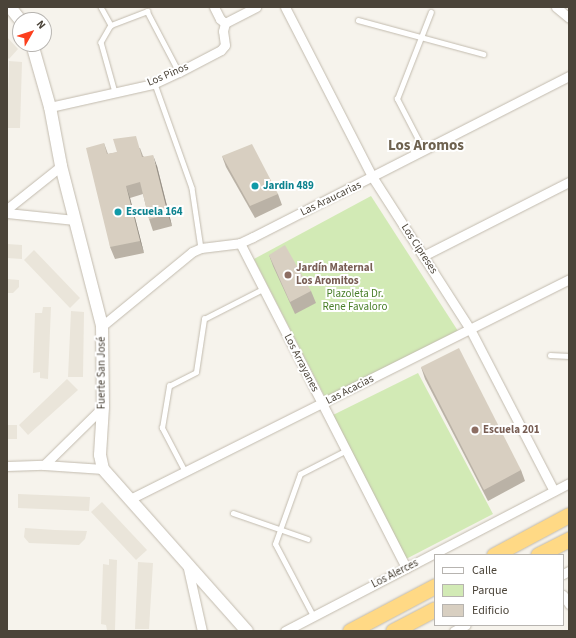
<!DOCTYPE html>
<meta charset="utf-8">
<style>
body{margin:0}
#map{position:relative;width:576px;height:638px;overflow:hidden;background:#f6f3ec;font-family:"Source Sans 3",sans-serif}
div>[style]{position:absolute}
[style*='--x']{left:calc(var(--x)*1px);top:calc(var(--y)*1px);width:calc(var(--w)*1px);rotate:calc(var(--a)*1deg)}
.residential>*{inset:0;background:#eae5da}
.green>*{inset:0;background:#d2eab5}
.roads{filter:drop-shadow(0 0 1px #c2bbae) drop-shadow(0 0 1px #c2bbae)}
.service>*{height:4.5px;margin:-2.25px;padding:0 2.25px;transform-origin:2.25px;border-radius:2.25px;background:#fff}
.minor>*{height:9px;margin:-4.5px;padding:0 4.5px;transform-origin:4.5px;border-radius:4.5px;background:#fff}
.tertiary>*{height:12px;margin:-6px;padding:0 6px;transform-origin:6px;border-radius:6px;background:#fff}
.trunk>*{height:15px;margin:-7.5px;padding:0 7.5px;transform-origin:7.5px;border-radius:7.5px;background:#ffd985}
.wall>*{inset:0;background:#bab2a6}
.shaded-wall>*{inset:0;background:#979187}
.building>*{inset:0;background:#d8cfc1}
.dots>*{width:11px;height:11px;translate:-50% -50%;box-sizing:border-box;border:2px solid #fff;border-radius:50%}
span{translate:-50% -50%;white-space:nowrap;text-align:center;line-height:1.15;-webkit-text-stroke:4px #fff;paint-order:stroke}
.street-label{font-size:11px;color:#4b4439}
.culture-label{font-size:11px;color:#0d838f;font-weight:700}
.left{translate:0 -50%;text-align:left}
.education-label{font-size:11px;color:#785e54;font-weight:700}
.park-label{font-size:11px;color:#4a7f2a}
.district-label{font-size:15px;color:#6e6250;font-weight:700}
.frame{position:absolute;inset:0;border:8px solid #4b4439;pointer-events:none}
.legend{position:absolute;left:434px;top:554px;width:130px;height:72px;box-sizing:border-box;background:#fff;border:1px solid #b7b4b0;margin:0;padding:5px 7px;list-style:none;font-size:12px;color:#4b4439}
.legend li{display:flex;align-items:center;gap:8px;height:20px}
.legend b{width:20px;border:1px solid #b7b4b0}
.north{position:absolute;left:12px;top:12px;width:40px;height:40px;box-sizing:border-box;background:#fff;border:1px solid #b7b4b0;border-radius:50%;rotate:51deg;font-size:11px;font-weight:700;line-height:16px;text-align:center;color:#4b4439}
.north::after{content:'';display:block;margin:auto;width:14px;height:18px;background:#fc3f1d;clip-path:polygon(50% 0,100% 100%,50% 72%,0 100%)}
</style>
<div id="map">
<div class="residential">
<div style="clip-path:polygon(7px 37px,18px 49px,9px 59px,7px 57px)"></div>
<div style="clip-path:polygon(9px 61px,22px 62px,20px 128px,7px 128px)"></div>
<div style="clip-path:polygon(7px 244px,22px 245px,22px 259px,7px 258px)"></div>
<div style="clip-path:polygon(34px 250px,80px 298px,70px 308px,24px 260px)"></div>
<div style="clip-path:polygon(7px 279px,19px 280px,19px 287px,13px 293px,7px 293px)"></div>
<div style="clip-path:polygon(43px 307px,51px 307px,48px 379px,40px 378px,40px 372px,33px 373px,35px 313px,42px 313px)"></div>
<div style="clip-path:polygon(71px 311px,84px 312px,83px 377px,68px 377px)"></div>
<div style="clip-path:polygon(67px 379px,78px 390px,28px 435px,19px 425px)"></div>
<div style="clip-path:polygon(7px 425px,17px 425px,17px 439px,7px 439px)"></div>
<div style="clip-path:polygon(18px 494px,90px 497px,89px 511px,18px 508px)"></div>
<div style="clip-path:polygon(102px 502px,147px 550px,136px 560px,91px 512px)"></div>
<div style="clip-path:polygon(25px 528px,55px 530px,87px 531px,85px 539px,79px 545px,29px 543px,24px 537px)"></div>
<div style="clip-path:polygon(109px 559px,117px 560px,115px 630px,107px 630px,106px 625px,101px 624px,103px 564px,109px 565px)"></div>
<div style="clip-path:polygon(138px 562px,153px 563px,149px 629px,135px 629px)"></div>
</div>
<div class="green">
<div style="clip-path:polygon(371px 196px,458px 331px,326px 399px,254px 259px)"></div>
<div style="clip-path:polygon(418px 373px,493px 514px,406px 559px,333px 415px)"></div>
</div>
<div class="roads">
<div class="service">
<div style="--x:101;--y:7;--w:21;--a:61"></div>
<div style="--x:111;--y:25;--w:20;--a:120"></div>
<div style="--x:101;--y:42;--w:52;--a:74.4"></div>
<div style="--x:358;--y:20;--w:130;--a:15.2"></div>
<div style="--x:111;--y:25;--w:39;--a:-21"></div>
<div style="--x:147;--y:11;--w:69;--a:62.3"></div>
<div style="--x:155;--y:84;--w:110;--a:70.4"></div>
<div style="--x:192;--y:188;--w:61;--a:81.5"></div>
<div style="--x:424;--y:151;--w:59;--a:-117.4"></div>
<div style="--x:397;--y:99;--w:93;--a:-68.7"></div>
<div style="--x:550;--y:355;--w:19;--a:3"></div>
<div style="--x:185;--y:472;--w:50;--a:-117.6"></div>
<div style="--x:162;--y:428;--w:43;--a:-80.5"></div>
<div style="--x:169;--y:386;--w:30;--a:-27"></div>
<div style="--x:196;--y:372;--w:54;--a:-81.4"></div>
<div style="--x:204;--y:319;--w:66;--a:-27"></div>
<div style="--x:233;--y:513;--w:79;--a:19.1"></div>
<div style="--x:313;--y:616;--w:81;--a:-117.8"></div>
<div style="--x:275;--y:544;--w:74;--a:-70.3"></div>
<div style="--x:300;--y:474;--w:51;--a:-27.1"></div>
</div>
<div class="minor">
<div style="--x:214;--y:7;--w:13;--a:63"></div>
<div style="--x:220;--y:19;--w:6;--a:39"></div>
<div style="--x:285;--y:7;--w:192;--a:62.8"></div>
<div style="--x:373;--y:178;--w:179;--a:57.3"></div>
<div style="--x:470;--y:329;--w:182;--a:62.6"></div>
<div style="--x:556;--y:7;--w:17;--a:40"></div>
<div style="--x:50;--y:107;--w:106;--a:-12.6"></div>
<div style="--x:153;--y:84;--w:29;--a:-25"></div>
<div style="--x:179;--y:72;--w:47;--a:-27.6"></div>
<div style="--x:221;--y:50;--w:6;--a:-51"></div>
<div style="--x:225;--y:45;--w:14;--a:-98"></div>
<div style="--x:223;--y:31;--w:8;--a:-76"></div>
<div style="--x:225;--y:23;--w:35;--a:-27"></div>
<div style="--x:7;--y:209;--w:69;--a:-38.5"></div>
<div style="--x:7;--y:213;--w:68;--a:5.9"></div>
<div style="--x:240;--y:243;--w:365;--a:62.9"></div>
<div style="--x:423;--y:256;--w:164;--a:-26.9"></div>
<div style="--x:102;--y:326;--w:117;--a:-39.4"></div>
<div style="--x:192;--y:252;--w:10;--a:-24"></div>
<div style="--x:201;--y:248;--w:39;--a:-7"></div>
<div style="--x:240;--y:243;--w:14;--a:-25"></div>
<div style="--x:253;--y:237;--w:355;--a:-27"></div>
<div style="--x:44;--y:465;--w:83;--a:-44.5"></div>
<div style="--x:7;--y:466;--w:37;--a:-2"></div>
<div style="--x:44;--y:465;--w:59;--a:3.9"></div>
<div style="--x:130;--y:499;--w:491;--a:-26.6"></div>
<div style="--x:187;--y:564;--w:69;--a:77.4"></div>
<div style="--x:563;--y:574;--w:7;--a:-27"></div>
<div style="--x:563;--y:595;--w:11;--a:56"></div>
<div style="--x:285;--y:631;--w:320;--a:-27.5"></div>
<div style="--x:454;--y:631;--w:13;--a:-27"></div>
</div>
<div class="tertiary">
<div style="--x:10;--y:7;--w:16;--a:52"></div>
<div style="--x:32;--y:44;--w:66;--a:74.1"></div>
<div style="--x:50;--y:107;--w:60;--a:79.4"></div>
<div style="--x:61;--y:166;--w:165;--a:75.6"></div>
<div style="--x:102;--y:326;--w:81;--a:89.3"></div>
<div style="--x:103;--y:407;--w:48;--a:93.6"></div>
<div style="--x:100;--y:455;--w:14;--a:78"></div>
<div style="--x:103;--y:469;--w:217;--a:48.4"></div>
</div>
<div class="trunk">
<div style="--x:494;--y:555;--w:85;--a:-28.1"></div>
<div style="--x:538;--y:555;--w:35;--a:-27"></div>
<div style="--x:350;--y:631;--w:96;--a:-27.9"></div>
<div style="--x:393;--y:631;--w:47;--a:-27.6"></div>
</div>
</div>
<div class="wall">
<div style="clip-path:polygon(104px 143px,108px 154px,140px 148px,143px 156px,157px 166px,172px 226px,153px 231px,149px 219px,143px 194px,130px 198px,144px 253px,115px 259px,110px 247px)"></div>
<div style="clip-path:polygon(222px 156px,278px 194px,282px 205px,255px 218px,226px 167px)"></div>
<div style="clip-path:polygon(269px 255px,311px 291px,316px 303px,295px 314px,273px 266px)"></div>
<div style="clip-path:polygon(421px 367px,521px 470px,525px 481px,488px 501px,425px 379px)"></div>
</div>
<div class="shaded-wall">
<div style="clip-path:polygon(153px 155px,157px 166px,172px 226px,168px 215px)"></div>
<div style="clip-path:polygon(126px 186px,130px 198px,144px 253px,140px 241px)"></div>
</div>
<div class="building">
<div style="clip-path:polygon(136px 136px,142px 157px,153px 155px,168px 215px,149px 219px,140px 182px,126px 186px,140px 241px,110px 247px,86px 148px,104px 143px,107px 154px,117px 152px,113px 139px)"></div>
<div style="clip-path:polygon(252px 144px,278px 194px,250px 206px,222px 156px)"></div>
<div style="clip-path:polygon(285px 245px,311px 291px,290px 302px,269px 255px)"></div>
<div style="clip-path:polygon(459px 348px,521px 470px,484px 490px,421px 367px)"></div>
</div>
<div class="dots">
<div style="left:255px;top:186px;background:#0f9aa8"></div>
<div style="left:118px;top:212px;background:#0f9aa8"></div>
<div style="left:288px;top:275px;background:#8d6e63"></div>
<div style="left:475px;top:430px;background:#8d6e63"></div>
</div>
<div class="street-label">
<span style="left:168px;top:75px;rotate:-23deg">Los Pinos</span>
<span style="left:331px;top:199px;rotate:-26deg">Las Araucarias</span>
<span style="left:419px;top:249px;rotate:57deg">Los Cipreses</span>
<span style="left:301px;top:363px;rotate:63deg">Los Arrayanes</span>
<span style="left:102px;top:373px;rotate:-90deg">Fuerte San José</span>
<span style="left:350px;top:390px;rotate:-27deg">Las Acacias</span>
<span style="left:395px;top:574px;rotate:-27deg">Los Alerces</span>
</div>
<div class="culture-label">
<span class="left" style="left:263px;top:186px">Jardin 489</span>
<span class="left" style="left:126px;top:212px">Escuela 164</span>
</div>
<div class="education-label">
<span class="left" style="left:296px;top:275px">Jardín Maternal<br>Los Aromitos</span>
<span class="left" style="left:483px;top:430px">Escuela 201</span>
</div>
<div class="park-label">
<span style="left:355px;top:301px">Plazoleta Dr.<br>Rene Favaloro</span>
</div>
<div class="district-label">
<span style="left:426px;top:146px">Los Aromos</span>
</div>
<div class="frame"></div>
<ul class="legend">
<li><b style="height:5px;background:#fff"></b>Calle</li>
<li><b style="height:11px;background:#d2eab5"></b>Parque</li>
<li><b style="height:11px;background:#d8cfc1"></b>Edificio</li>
</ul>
<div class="north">N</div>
</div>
